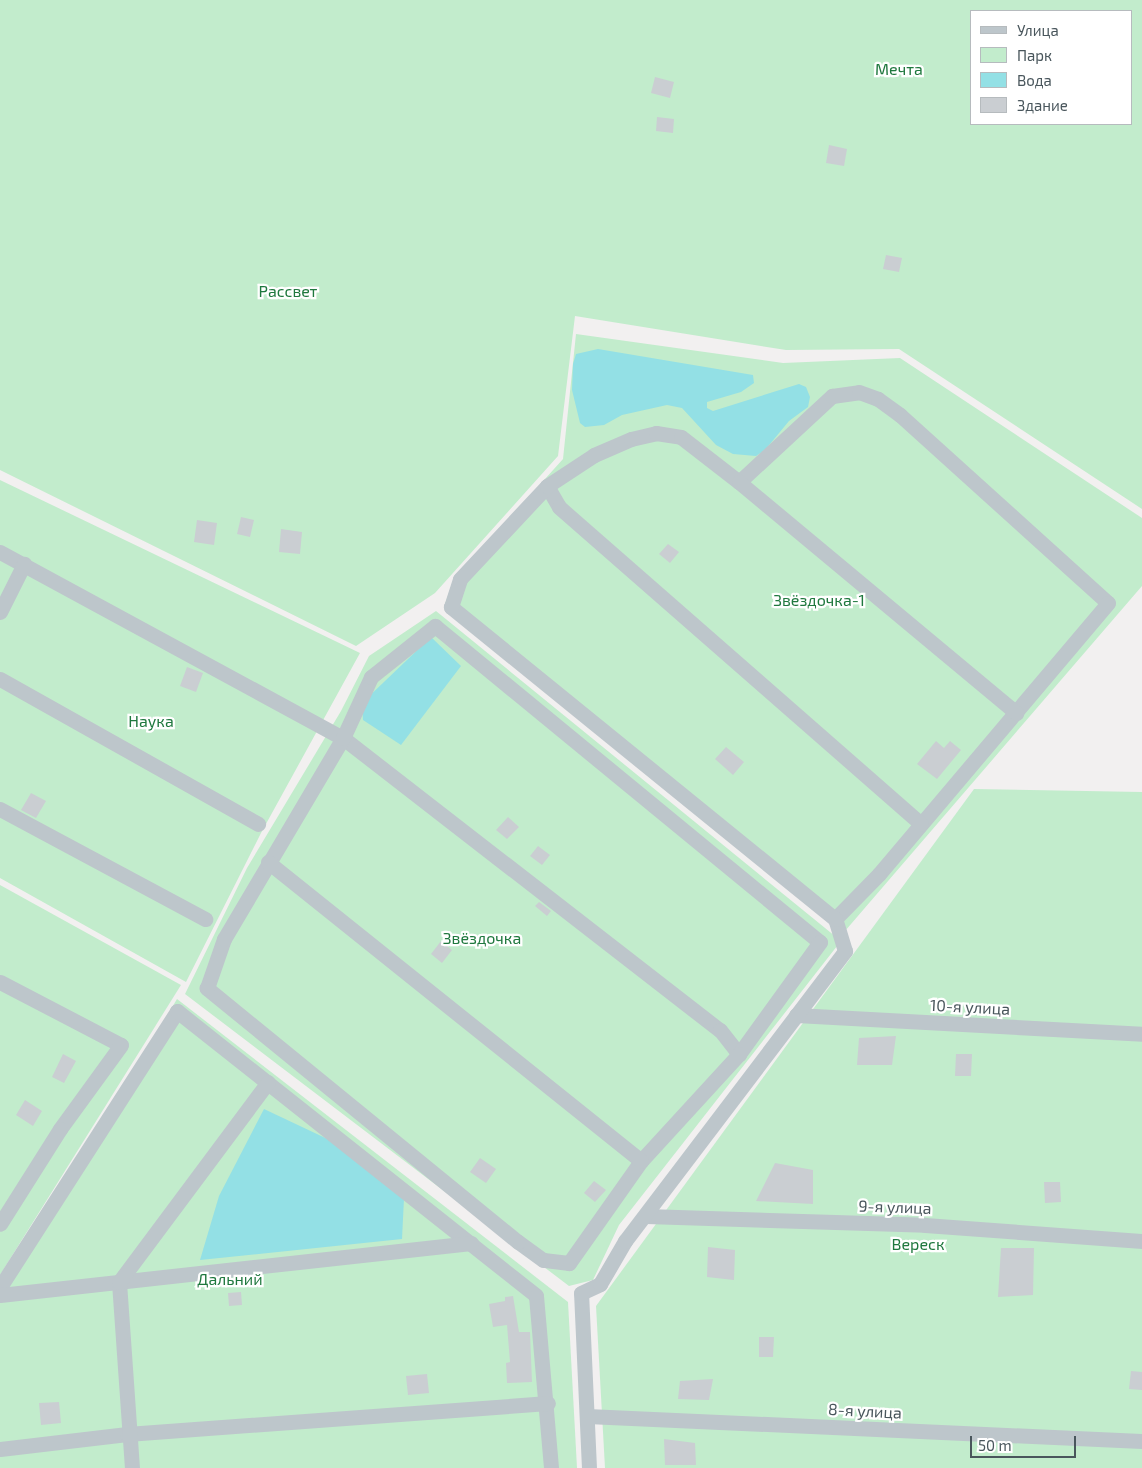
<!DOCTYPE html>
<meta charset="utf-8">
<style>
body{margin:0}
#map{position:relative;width:1142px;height:1468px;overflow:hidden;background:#f2f0f0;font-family:"Exo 2",sans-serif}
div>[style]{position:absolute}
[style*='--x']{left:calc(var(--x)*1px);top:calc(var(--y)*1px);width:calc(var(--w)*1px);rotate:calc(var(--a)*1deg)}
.green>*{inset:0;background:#c2eccc}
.water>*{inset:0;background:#93e0e5}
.building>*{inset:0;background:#caced2}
.minor>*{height:15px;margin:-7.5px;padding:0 7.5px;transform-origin:7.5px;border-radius:7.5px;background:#bdc6cb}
span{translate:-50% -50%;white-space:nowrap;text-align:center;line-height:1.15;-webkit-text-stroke:4.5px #fff;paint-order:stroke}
.park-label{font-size:16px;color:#1f783e}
.street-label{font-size:16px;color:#49565c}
.legend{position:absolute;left:970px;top:10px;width:162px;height:115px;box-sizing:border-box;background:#fff;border:1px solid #b6bbbe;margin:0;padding:6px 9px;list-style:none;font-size:15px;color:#49565c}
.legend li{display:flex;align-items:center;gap:10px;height:25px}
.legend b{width:25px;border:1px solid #b6bbbe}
.scale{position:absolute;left:970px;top:1436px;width:106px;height:22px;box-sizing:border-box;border:2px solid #49565c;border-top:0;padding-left:6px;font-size:15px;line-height:18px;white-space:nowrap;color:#49565c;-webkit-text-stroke:4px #fff;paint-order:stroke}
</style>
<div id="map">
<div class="green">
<div style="clip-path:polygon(evenodd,0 0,1142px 0,1142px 509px,899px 349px,786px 350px,575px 316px,558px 456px,435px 593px,356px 646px,0 470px,0 0,971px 11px,1131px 11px,1131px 124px,971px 124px,971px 11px)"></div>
<div style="clip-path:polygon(576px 334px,783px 363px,900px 358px,1142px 518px,1142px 586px,845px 931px,445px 604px,453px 581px,563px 459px)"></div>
<div style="clip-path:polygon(0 480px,360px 653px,261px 833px,186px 982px,0 878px)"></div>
<div style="clip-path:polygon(436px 611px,841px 941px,619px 1225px,593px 1280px,569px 1286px,185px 994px,247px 868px,341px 711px,369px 656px)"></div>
<div style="clip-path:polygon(974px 789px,1142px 792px,1142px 1468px,605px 1468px,596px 1306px)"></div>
<div style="clip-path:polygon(0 885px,181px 985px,0 1275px)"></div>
<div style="clip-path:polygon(177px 999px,568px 1302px,577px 1468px,0 1468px,0 1296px)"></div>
</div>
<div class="water">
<div style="clip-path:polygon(598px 349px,753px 375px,754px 383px,741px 392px,707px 402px,707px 408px,713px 411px,799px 384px,806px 387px,810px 397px,808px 407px,789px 421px,765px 450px,756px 456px,733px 454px,716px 445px,682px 408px,667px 405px,622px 415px,604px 425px,585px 427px,580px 423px,572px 390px,573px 364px,576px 354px)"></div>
<div style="clip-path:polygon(431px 637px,461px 666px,401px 745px,363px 720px,362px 703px)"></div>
<div style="clip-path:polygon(264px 1109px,355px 1152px,404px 1198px,402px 1239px,200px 1260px,219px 1196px)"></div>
</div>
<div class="building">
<div style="clip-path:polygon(655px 77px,674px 82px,670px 98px,651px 93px)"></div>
<div style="clip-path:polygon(657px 117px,674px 119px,673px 133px,656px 131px)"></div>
<div style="clip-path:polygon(829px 145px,847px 149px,844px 166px,826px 163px)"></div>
<div style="clip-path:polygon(886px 255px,902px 258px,899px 272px,883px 269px)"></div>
<div style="clip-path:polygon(241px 517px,254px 520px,250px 537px,237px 534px)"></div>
<div style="clip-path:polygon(197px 520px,217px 523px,214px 545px,194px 542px)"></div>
<div style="clip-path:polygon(281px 529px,302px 532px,300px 554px,279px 552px)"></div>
<div style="clip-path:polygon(668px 544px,679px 552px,670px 563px,659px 554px)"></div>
<div style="clip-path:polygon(187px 667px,203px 673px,196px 692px,180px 686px)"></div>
<div style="clip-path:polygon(936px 741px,944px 748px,950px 741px,961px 750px,937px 779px,917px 764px)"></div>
<div style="clip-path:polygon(726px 747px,744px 762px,733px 775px,715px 759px)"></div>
<div style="clip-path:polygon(31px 793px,46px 801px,36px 818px,21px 810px)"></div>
<div style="clip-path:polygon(508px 817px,519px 827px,507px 839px,496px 830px)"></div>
<div style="clip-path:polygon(538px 846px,550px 855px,542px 865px,530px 856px)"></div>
<div style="clip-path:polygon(539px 902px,551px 911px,547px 916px,535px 906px)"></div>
<div style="clip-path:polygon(441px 941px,452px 950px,442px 963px,431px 954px)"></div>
<div style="clip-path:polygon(896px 1036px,892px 1065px,857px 1065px,859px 1038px)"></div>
<div style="clip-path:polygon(63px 1054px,76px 1061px,64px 1083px,52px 1077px)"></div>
<div style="clip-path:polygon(956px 1054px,972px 1054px,971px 1076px,955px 1076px)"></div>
<div style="clip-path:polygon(25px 1100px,42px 1111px,33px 1126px,16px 1115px)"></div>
<div style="clip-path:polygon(480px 1158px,496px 1169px,486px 1183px,470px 1172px)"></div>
<div style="clip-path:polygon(775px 1163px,813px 1170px,813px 1204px,756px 1201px)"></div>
<div style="clip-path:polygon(594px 1181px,606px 1190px,595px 1202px,584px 1193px)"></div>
<div style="clip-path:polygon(1044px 1182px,1060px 1182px,1061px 1202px,1045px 1203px)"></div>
<div style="clip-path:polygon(708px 1247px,735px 1250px,734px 1280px,707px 1277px)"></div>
<div style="clip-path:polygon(1001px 1248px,1034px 1248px,1033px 1295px,998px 1297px)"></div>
<div style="clip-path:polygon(241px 1292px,242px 1305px,229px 1306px,228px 1293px)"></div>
<div style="clip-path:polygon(513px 1296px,519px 1332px,530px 1332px,532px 1382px,507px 1383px,506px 1363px,510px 1362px,507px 1325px,493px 1327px,489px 1304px,505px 1301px,505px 1297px)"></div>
<div style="clip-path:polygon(759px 1337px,774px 1337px,773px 1357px,759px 1357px)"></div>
<div style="clip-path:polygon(1131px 1371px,1142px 1372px,1142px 1390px,1129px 1389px)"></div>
<div style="clip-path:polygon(427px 1374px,429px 1393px,408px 1395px,406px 1376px)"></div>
<div style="clip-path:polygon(713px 1379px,709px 1400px,678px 1399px,680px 1381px)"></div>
<div style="clip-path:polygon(59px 1402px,61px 1423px,41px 1425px,39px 1403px)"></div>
<div style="clip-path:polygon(664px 1439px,695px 1443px,696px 1465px,665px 1465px)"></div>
</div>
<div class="minor">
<div style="--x:739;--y:482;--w:127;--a:-42.8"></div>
<div style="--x:832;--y:396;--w:27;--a:-8"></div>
<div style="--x:859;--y:392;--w:20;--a:20"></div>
<div style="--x:878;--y:399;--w:27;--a:36"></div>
<div style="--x:900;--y:415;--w:280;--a:42.1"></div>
<div style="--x:1108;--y:603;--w:355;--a:130.2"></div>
<div style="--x:879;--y:874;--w:63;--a:134.4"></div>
<div style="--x:547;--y:486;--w:24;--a:60"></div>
<div style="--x:559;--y:507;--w:481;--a:41.2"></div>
<div style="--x:0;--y:552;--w:390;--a:28.5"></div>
<div style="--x:343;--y:738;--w:477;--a:37.8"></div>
<div style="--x:720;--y:1030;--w:31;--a:52"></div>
<div style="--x:0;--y:612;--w:54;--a:-63.4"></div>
<div style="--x:435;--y:626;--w:498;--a:39.4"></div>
<div style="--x:820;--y:942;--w:138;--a:125.9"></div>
<div style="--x:739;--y:1054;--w:145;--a:132.5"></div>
<div style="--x:641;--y:1161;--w:125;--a:125.2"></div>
<div style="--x:569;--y:1263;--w:26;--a:-173"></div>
<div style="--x:543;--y:1260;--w:31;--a:-144"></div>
<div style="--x:518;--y:1242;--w:402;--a:-140.8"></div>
<div style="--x:207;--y:988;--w:52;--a:-70.9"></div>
<div style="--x:224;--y:939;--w:234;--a:-59.4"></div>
<div style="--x:343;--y:738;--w:67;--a:-65.3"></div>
<div style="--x:371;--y:677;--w:82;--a:-38.6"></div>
<div style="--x:0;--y:679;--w:296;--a:29.3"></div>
<div style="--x:0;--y:809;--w:233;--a:28.2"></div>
<div style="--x:268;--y:862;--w:478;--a:38.7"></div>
<div style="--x:0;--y:982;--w:136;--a:27.5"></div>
<div style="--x:121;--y:1045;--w:104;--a:126"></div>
<div style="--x:60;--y:1129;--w:112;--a:122.3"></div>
<div style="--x:796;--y:1015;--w:347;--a:3.1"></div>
<div style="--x:646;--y:1216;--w:279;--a:1.8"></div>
<div style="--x:925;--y:1225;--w:218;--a:4.2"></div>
<div style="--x:0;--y:1287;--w:328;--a:-57.3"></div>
<div style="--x:177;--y:1011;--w:458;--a:38.4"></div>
<div style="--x:536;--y:1296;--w:173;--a:85"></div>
<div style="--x:0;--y:1295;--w:474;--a:-6.3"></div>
<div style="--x:587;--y:1416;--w:556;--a:2.58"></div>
<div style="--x:0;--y:1449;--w:128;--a:-6.7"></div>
<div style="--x:127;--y:1434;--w:422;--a:-4.2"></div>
<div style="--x:132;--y:1468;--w:186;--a:-94"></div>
<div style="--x:119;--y:1282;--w:249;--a:-53.3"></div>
<div style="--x:589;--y:1468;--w:175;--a:-92.6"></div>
<div style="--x:581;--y:1293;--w:21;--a:-25"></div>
<div style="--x:600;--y:1284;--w:50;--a:-59.8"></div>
<div style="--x:625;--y:1241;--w:364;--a:-52.8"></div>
<div style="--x:845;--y:951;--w:34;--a:-107"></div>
<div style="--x:835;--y:919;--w:495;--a:-140.9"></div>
<div style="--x:451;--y:607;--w:29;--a:-72"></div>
<div style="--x:460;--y:579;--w:127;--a:-46.9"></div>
<div style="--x:547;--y:486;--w:56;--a:-33.4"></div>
<div style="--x:594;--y:455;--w:40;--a:-23.4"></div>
<div style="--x:631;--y:439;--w:26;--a:-13"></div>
<div style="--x:656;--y:433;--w:25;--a:9"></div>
<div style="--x:681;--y:437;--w:73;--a:37.8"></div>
<div style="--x:739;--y:482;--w:361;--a:39.8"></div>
</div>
<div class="park-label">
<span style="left:899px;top:69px">Мечта</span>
<span style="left:288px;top:291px">Рассвет</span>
<span style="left:819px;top:600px">Звёздочка-1</span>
<span style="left:151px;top:721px">Наука</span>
<span style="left:482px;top:938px">Звёздочка</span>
<span style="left:918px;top:1244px">Вереск</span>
<span style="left:230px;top:1279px">Дальний</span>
</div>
<div class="street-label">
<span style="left:970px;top:1007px;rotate:3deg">10-я улица</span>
<span style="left:895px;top:1207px;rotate:2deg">9-я улица</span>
<span style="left:865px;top:1411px;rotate:3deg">8-я улица</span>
</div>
<ul class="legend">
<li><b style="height:6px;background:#bdc6cb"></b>Улица</li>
<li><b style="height:14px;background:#c2eccc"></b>Парк</li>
<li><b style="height:14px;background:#93e0e5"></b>Вода</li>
<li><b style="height:14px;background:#caced2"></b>Здание</li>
</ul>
<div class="scale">50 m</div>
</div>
